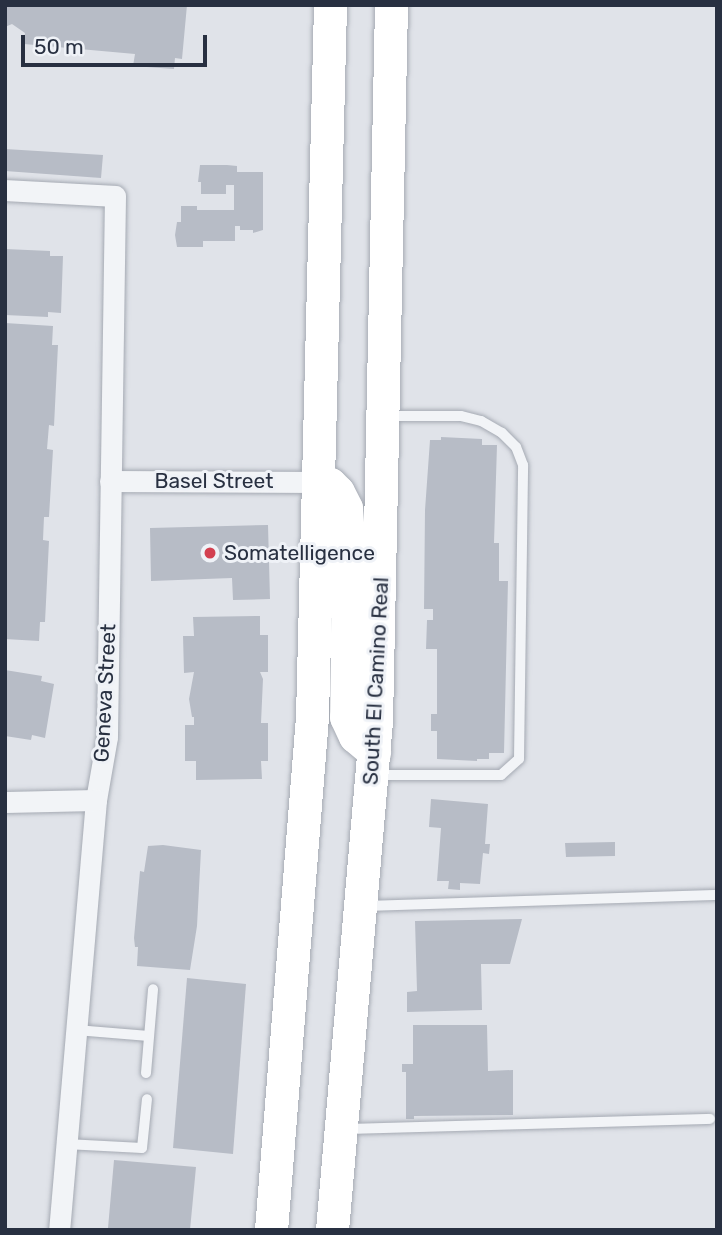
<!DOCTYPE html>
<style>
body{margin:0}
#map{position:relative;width:722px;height:1235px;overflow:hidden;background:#e0e3e9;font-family:Rubik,sans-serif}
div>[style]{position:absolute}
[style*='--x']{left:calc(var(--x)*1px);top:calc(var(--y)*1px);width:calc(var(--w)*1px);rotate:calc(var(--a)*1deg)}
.building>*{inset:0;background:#b7bcc6}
.roads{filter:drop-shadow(0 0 2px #a5aab3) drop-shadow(0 0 2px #a5aab3)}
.lane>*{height:10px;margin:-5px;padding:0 5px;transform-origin:5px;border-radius:5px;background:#f2f4f7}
.street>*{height:21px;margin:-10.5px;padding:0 10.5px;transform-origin:10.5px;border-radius:10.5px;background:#f2f4f7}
.primary>*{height:33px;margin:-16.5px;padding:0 16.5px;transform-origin:16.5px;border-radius:16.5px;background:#fff}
.dots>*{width:19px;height:19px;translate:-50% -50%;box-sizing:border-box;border:4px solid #eff2f7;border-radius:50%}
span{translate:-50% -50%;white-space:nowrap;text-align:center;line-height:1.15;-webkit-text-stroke:6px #eff2f7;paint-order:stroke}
.street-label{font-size:21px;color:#283041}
.poi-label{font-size:21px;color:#283041}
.left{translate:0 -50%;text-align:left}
.frame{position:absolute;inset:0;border:7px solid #283041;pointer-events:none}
.scale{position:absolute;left:21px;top:35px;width:186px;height:32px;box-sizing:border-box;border:4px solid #283041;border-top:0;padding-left:9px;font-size:21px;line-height:24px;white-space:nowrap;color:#283041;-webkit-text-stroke:5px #eff2f7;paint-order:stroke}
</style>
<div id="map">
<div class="building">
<div style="clip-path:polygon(5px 5px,187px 5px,182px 59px,175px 58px,174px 69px,133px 66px,135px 54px,24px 44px,25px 33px,12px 24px,5px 27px)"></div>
<div style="clip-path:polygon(5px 149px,103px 155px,101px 178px,5px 171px)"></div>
<div style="clip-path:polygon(200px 165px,227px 165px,237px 166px,237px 172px,263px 172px,263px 230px,253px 233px,253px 230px,240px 230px,240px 226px,235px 226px,235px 241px,203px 241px,203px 247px,177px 247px,175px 235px,177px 222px,181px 222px,181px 206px,197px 206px,197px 210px,234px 210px,234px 185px,226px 185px,226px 194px,201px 194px,201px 182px,198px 182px)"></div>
<div style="clip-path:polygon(5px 249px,50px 251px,50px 256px,63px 256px,61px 313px,48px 312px,48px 317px,5px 315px)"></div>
<div style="clip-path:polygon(5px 323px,53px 326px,52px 345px,58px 345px,54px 426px,49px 425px,47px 449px,53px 450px,49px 517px,44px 517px,43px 540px,49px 541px,45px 622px,40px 622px,39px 641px,5px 639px)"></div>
<div style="clip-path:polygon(441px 437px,482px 439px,482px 445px,497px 445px,494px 543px,499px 543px,499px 581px,508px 581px,504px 753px,489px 753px,489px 759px,477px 759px,477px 761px,437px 759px,437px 731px,431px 731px,431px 714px,437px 714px,437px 649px,426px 649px,427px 620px,433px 620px,433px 609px,424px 609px,425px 510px,430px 440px,441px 440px)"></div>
<div style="clip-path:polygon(268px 525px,270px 599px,233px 600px,232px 578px,151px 581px,150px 528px)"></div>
<div style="clip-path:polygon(260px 616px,260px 635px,268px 635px,268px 672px,260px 672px,263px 679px,261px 723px,268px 723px,268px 761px,261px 761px,262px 779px,196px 780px,196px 761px,185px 761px,185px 725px,194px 725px,194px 717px,192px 717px,189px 699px,194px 672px,184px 673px,183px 636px,194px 636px,193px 617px)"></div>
<div style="clip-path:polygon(5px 670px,42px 676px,41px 681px,54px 684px,45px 738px,32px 735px,31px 740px,5px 736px)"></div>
<div style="clip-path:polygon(431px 799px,488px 804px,485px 844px,490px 844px,489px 854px,483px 853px,480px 884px,460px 883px,460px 890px,448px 889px,449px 881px,437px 881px,441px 828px,429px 827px)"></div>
<div style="clip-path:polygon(615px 842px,615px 856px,566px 857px,565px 843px)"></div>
<div style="clip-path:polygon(163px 845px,201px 850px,197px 926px,190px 970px,137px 966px,138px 947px,135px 947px,134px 938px,140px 871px,144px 872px,148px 846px)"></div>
<div style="clip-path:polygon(522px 919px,510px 964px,481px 964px,482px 1010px,407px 1012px,407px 992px,417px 991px,415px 921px)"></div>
<div style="clip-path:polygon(187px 978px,246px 984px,233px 1154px,173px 1148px)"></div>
<div style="clip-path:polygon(413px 1025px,487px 1025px,488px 1071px,513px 1070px,513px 1115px,414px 1116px,414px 1119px,406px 1119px,406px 1072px,402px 1072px,402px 1064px,413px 1064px)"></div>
<div style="clip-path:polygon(114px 1160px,196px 1167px,190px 1230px,108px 1228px)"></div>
</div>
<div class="roads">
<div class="lane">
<div style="--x:373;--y:775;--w:128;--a:0"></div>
<div style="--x:501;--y:775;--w:24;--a:-42"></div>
<div style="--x:519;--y:759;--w:294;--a:-89.2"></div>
<div style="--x:523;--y:465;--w:19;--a:-111"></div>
<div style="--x:516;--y:447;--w:20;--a:-135"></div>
<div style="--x:502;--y:433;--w:24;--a:-150"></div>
<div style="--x:481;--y:421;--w:21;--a:-166"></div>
<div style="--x:461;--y:416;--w:74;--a:180"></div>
<div style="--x:363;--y:906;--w:354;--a:-1.8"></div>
<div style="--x:76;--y:1030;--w:73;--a:4.7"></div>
<div style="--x:146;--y:1073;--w:84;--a:-85.2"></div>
<div style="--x:344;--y:1129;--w:366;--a:-1.6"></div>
<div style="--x:66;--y:1144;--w:76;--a:3"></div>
<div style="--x:142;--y:1148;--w:49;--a:-84.2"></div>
</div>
<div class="street">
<div style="--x:5;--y:190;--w:110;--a:3.1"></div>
<div style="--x:115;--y:196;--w:541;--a:90.85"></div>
<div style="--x:107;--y:737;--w:64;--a:99.9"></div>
<div style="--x:96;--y:800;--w:432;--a:94.9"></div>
<div style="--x:110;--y:481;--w:209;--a:0.3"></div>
<div style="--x:5;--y:802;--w:91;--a:-1.3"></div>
</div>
<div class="primary">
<div style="--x:319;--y:482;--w:11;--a:10"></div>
<div style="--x:330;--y:484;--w:11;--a:45"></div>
<div style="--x:338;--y:492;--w:18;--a:63"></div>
<div style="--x:346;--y:508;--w:30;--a:86"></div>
<div style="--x:348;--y:538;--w:179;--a:90.6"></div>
<div style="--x:346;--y:717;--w:21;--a:65"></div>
<div style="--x:355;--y:736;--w:25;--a:40"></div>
<div style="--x:271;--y:1230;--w:515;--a:-85.43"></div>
<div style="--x:312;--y:717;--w:712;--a:-88.55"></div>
<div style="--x:332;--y:1230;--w:511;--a:-85.06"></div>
<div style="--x:376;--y:721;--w:716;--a:-88.8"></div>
</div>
</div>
<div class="dots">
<div style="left:210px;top:553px;background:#d34050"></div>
</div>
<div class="street-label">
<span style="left:214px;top:481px">Basel Street</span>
<span style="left:376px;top:681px;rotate:-87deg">South El Camino Real</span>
<span style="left:105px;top:693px;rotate:-87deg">Geneva Street</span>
</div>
<div class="poi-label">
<span class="left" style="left:224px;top:553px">Somatelligence</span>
</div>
<div class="frame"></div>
<div class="scale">50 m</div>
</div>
